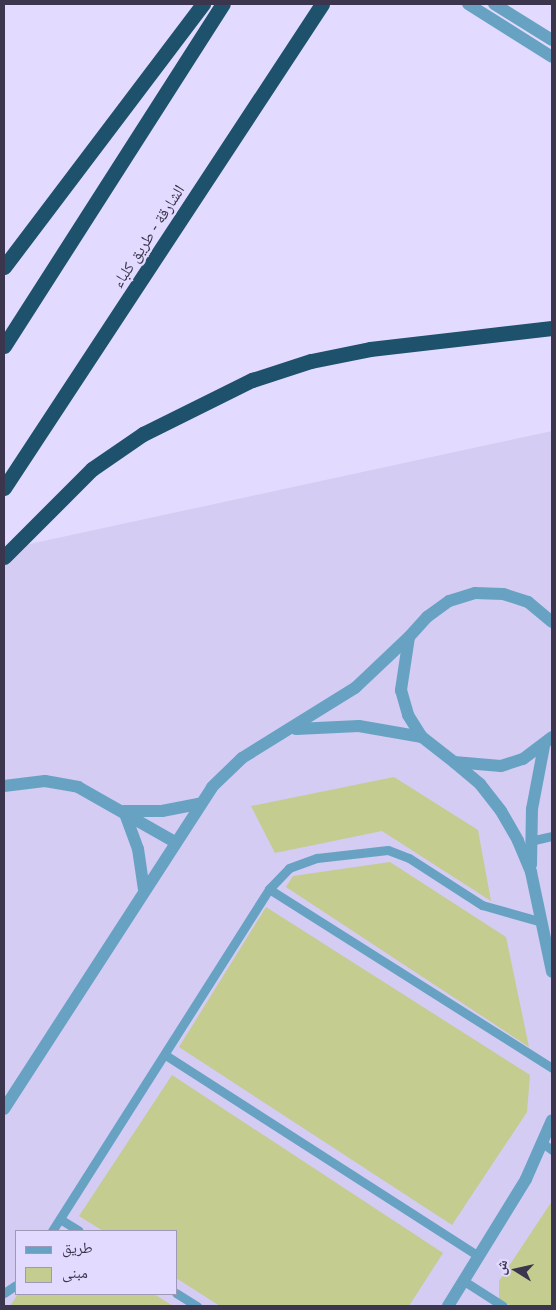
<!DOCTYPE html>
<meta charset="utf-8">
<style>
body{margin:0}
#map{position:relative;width:556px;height:1310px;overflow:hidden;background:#e2dbff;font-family:"Open Sans","Noto Naskh Arabic",sans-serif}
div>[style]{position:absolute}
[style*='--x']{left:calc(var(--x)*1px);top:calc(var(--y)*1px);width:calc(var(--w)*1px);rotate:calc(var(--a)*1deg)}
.built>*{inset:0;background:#d4ccf3}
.building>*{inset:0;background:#c4cc8f}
.service>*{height:9px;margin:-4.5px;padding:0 4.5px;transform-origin:4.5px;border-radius:4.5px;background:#68a2c3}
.tertiary>*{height:12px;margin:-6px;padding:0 6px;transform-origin:6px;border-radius:6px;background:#68a2c3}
.motorway>*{height:15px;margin:-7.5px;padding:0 7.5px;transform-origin:7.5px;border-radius:7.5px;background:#1e516b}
span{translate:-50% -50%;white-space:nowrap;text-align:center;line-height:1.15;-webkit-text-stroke:4.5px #e2dbff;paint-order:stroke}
.street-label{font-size:16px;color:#3b364d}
.frame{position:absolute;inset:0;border:5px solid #3b364d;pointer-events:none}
.legend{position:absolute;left:15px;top:1230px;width:162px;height:65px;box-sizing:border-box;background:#e2dbff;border:1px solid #9f99b8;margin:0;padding:6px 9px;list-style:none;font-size:15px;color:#3b364d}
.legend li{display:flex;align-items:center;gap:10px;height:25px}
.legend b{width:25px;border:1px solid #9f99b8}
.north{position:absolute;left:491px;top:1245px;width:50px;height:50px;-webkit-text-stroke:4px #e2dbff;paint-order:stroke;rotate:280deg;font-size:14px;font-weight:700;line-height:20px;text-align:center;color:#3b364d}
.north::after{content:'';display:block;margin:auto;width:18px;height:22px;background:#3b364d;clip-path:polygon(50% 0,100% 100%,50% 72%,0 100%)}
</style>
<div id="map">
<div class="built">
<div style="clip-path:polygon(evenodd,552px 431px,552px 1306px,4px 1306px,4px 560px,11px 548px,552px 431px,16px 1231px,176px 1231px,176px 1294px,16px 1294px,16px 1231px)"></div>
</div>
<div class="building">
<div style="clip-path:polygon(394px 777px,478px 830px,491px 901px,382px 831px,275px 853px,251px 806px)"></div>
<div style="clip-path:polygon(390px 862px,506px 937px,529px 1047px,286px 887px,293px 876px)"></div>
<div style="clip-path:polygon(266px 907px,530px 1075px,527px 1112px,452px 1225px,179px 1047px)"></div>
<div style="clip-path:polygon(172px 1075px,443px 1253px,409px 1306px,220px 1306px,176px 1278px,176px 1231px,103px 1231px,79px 1216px)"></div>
<div style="clip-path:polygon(552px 1201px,552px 1306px,511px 1306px,499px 1299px,499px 1281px)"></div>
<div style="clip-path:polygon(18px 1294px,154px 1294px,173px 1306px,10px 1306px)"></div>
</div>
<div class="service">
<div style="--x:530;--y:841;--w:23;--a:-13"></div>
<div style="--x:269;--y:889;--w:335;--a:32.3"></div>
<div style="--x:167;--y:1056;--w:371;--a:32.7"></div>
<div style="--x:544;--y:1144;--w:10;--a:37"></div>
<div style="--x:60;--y:1219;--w:22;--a:32"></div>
<div style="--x:52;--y:1231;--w:405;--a:-57.6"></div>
<div style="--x:269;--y:889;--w:29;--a:-46"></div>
<div style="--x:289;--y:868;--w:30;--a:-20"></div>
<div style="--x:317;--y:858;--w:71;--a:-6.4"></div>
<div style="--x:388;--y:850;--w:22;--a:21"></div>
<div style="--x:409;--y:858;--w:87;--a:32.8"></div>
<div style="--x:482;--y:905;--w:62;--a:15.8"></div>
<div style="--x:464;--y:1281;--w:46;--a:32.7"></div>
<div style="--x:4;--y:1293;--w:14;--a:-34"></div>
<div style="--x:176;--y:1293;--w:25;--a:32"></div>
</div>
<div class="tertiary">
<div style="--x:468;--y:4;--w:99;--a:32.2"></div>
<div style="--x:494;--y:4;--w:68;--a:31.8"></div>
<div style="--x:552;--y:622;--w:31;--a:-140"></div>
<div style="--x:528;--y:602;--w:26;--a:-162"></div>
<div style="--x:503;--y:594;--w:28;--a:-178"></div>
<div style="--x:475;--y:593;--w:27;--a:163"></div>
<div style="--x:449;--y:601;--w:27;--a:144"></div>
<div style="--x:427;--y:617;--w:27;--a:132"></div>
<div style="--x:409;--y:637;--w:54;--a:98.6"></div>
<div style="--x:401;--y:690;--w:26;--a:74"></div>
<div style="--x:408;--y:715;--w:26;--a:58"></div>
<div style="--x:422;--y:737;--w:41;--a:38"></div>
<div style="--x:454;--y:762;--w:47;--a:4.9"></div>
<div style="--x:501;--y:766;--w:23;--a:-18"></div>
<div style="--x:523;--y:759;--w:36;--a:-37"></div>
<div style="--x:296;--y:729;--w:63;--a:-2.7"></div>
<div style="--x:359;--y:726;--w:64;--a:9.9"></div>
<div style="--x:455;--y:763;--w:33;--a:40"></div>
<div style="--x:480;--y:784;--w:34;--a:52"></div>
<div style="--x:501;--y:811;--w:34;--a:60"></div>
<div style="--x:518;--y:841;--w:34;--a:67"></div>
<div style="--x:531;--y:872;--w:102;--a:78.1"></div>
<div style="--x:4;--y:786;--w:41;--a:-7"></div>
<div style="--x:45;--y:781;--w:34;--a:10"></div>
<div style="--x:78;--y:787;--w:112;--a:29.6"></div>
<div style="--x:531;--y:865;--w:56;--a:-89"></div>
<div style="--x:532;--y:809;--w:64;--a:-79.2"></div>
<div style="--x:144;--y:890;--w:41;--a:-98.3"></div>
<div style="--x:138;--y:849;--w:40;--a:-110.2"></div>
<div style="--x:124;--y:811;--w:38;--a:0"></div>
<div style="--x:162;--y:811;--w:38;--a:-11"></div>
<div style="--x:4;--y:1109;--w:383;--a:-57.1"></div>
<div style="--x:212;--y:787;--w:42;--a:-44"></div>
<div style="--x:242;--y:758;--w:133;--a:-31.8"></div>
<div style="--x:355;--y:688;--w:74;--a:-43.4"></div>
<div style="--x:448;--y:1306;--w:149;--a:-58.4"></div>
<div style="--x:526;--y:1179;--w:64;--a:-66.2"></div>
</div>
<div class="motorway">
<div style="--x:4;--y:267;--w:330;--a:-52.9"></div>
<div style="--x:4;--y:346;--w:406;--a:-57.4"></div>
<div style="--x:4;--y:488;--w:579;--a:-56.69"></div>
<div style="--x:4;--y:557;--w:124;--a:-45"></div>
<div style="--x:92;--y:469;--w:62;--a:-34.5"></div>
<div style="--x:143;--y:434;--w:122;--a:-26.4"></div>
<div style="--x:252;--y:380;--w:62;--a:-17.9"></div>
<div style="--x:311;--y:361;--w:60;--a:-11.5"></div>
<div style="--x:370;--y:349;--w:183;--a:-6.6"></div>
</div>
<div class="street-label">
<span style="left:148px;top:236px;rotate:-57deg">الشارقة - طريق كلباء</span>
</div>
<div class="frame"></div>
<ul class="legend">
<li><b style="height:6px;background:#68a2c3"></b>طريق</li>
<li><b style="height:14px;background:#c4cc8f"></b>مبنى</li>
</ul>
<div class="north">ش</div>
</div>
